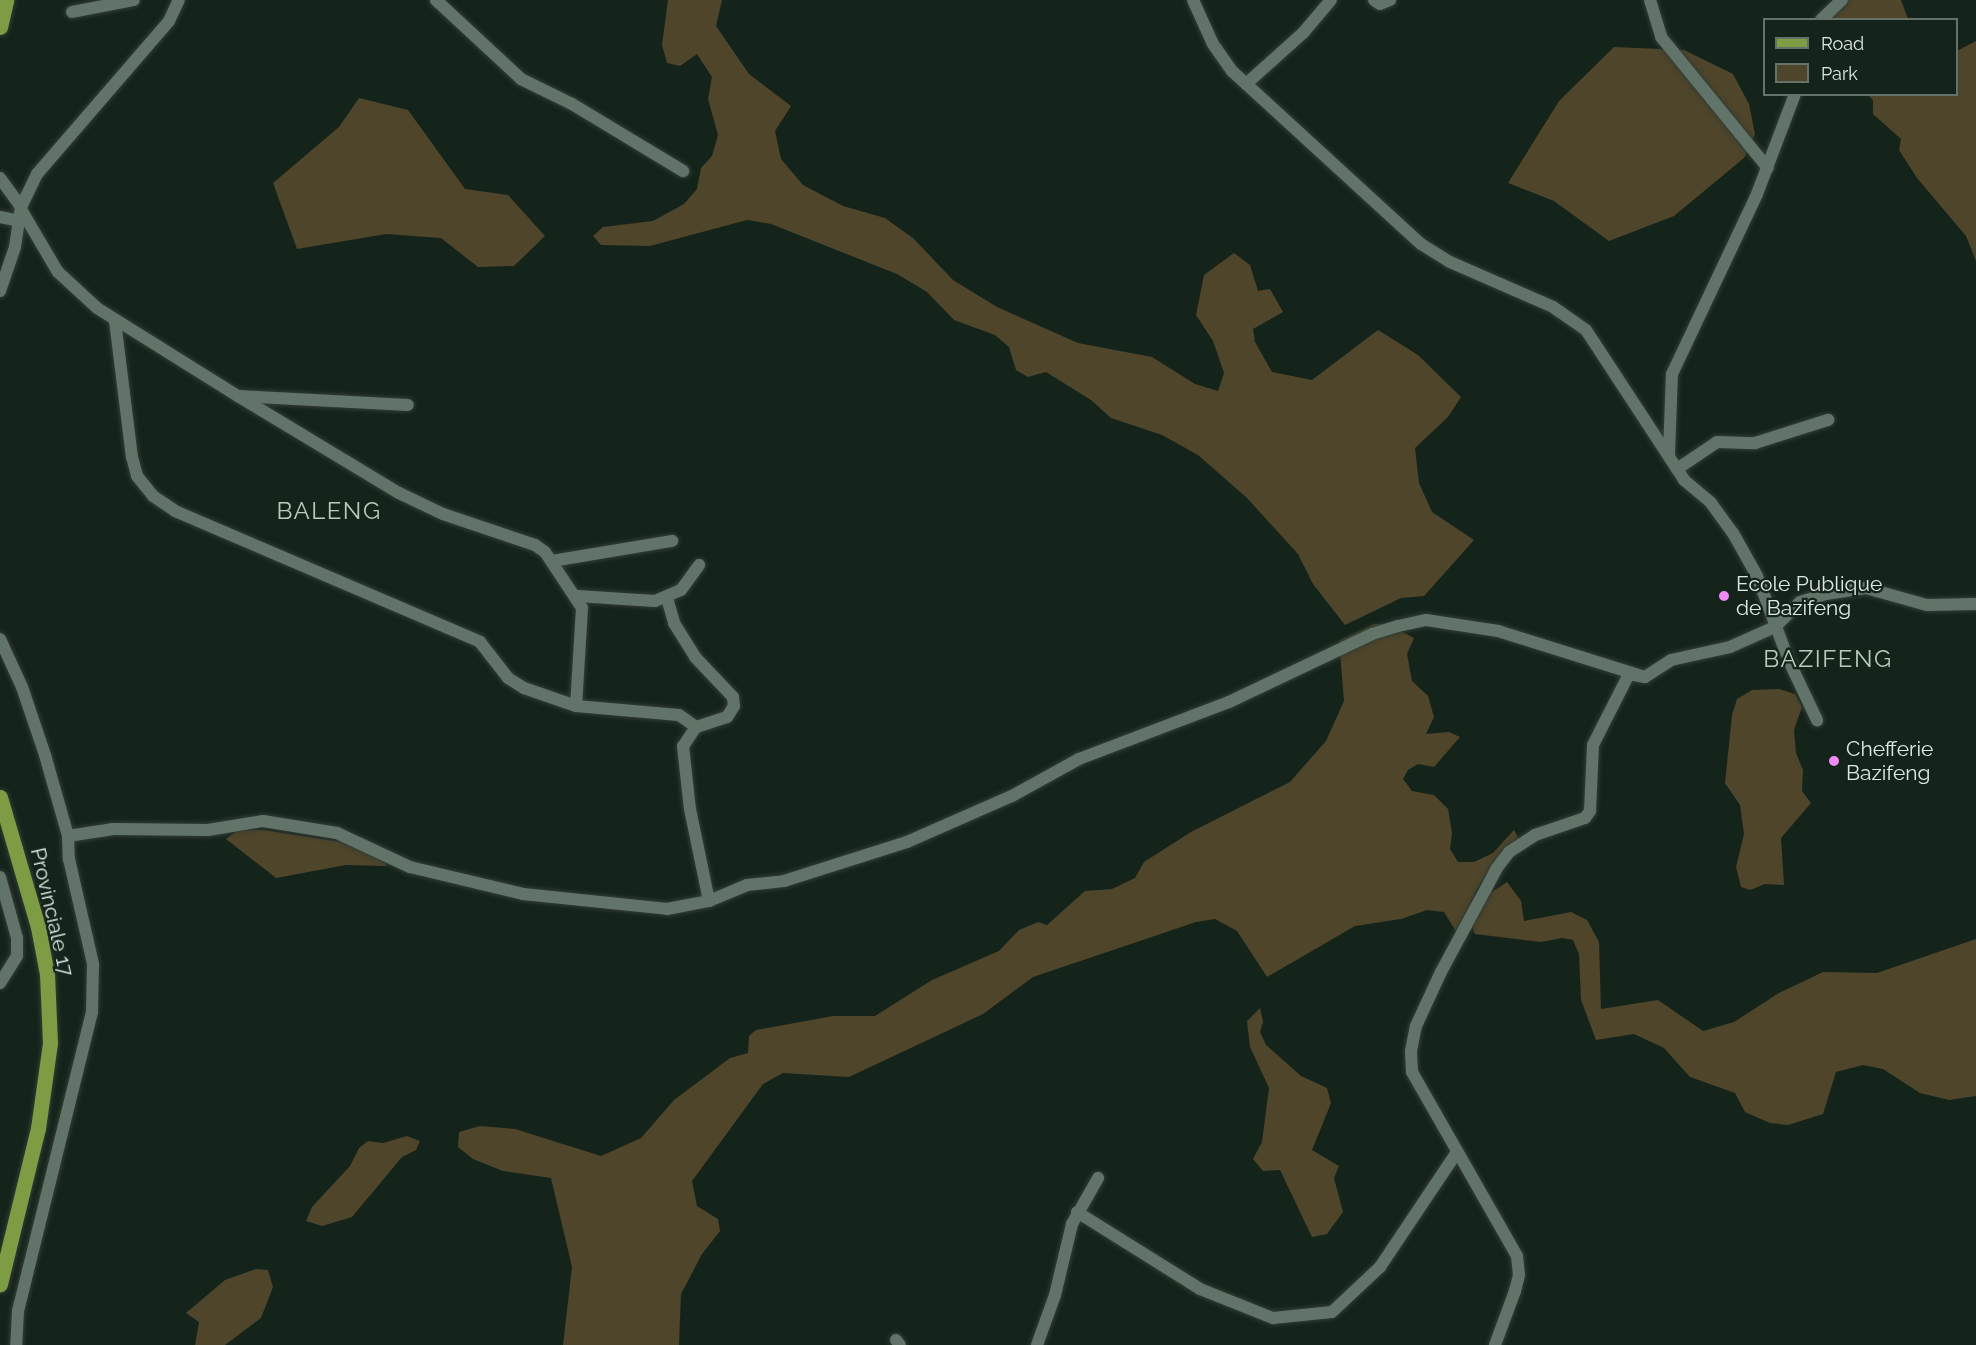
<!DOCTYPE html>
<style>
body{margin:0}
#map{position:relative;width:1976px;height:1345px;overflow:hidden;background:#15241b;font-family:Raleway,sans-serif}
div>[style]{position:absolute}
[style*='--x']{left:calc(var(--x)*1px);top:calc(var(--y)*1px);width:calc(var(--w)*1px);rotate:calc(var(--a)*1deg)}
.green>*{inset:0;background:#4f452a}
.roads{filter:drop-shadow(0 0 2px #323d36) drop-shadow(0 0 2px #323d36)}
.minor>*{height:12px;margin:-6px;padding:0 6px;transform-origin:6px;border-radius:6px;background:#627469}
.major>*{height:15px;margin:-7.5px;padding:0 7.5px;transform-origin:7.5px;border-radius:7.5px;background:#7e9c44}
.dots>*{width:16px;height:16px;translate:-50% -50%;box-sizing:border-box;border:3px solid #15241b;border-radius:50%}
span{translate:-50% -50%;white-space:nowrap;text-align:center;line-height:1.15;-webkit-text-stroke:4.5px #15241b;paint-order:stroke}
.poi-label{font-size:21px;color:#dde8e1}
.left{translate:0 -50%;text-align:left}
.street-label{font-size:21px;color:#dde8e1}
.quarter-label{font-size:24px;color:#b7cbbe;letter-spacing:1.5px}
.legend{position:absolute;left:1763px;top:18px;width:195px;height:78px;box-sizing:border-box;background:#15241b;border:2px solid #65726a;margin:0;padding:8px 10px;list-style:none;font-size:18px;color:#dde8e1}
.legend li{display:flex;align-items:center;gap:12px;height:30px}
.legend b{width:30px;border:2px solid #65726a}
</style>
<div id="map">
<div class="green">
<div style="clip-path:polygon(668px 0,722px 0,716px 26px,749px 74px,791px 106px,775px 131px,781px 159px,803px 185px,843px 206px,885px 218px,913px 238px,953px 280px,997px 307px,1078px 343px,1152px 357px,1195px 384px,1218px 391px,1224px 373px,1213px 341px,1196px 315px,1204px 275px,1234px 253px,1250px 265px,1258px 291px,1270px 289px,1283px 312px,1253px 329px,1255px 342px,1272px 372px,1312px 380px,1378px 330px,1418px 355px,1461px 397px,1448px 417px,1415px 448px,1419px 483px,1432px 512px,1474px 540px,1424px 596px,1401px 598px,1345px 625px,1313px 584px,1298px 554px,1247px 498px,1198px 455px,1162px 435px,1111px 418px,1091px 400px,1046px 372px,1028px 377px,1016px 370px,1009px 347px,995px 335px,954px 320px,927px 292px,897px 274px,771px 224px,747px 220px,650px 246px,601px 245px,593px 236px,603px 227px,653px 221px,684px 204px,697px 189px,701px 168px,712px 156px,718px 135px,708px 99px,712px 77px,697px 54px,680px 66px,667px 63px,662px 45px)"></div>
<div style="clip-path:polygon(1848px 0,1901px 0,1908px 19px,1827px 20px)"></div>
<div style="clip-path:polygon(1976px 41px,1976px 261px,1966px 236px,1917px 178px,1899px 150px,1901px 139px,1873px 114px,1873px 100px,1868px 95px,1956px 94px,1957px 51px)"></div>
<div style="clip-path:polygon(1614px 47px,1684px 50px,1733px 74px,1749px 104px,1755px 134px,1744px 158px,1674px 216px,1609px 241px,1554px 201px,1508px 183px,1559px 101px)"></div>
<div style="clip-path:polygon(359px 98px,408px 110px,465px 189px,508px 195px,545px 236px,514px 266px,478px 267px,441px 238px,386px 234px,297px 249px,273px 183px,339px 127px)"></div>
<div style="clip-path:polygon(1374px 624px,1388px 624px,1414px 638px,1407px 654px,1412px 681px,1428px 696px,1434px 717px,1426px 734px,1449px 732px,1460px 737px,1434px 767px,1418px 764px,1408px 770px,1403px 779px,1412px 791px,1434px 795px,1448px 809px,1452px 833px,1450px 849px,1458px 862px,1474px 862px,1493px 853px,1514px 830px,1518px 837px,1519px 846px,1488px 872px,1477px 889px,1457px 933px,1444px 912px,1427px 910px,1401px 919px,1355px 926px,1267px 977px,1237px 931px,1215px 919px,1196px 922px,1033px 977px,983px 1014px,849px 1077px,783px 1073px,763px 1084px,692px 1181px,697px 1206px,718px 1219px,720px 1231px,702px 1254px,681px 1294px,679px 1345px,563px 1345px,572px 1267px,551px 1178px,503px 1171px,473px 1159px,458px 1147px,459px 1132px,480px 1126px,515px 1129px,601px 1156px,641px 1138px,674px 1100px,730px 1058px,748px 1053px,749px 1036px,756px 1030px,833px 1016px,875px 1016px,932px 980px,999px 951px,1019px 930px,1038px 922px,1047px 925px,1085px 891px,1112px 889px,1135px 878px,1144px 862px,1191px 832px,1290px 782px,1326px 741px,1344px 701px,1339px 641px)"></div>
<div style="clip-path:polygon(1779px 689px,1795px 694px,1802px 707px,1794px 730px,1796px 753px,1803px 770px,1802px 791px,1811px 803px,1781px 838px,1784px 885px,1765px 884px,1750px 890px,1741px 887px,1736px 867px,1744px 834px,1740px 805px,1725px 783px,1732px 715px,1737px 699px,1752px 690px)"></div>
<div style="clip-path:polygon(238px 830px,263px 830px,360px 845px,386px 856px,386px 866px,346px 865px,276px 878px,226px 839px)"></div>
<div style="clip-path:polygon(1507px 882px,1521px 901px,1524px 921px,1571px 912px,1587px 920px,1599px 942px,1601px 1009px,1658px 1000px,1703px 1031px,1734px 1022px,1779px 993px,1823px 972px,1877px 973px,1976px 939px,1976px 1096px,1949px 1100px,1920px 1093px,1883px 1069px,1863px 1065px,1836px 1072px,1823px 1114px,1788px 1125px,1770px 1123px,1745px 1112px,1735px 1093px,1690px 1077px,1664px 1048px,1634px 1034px,1596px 1040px,1581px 1000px,1579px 954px,1573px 940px,1562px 938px,1541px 942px,1475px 934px,1472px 927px,1486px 896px)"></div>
<div style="clip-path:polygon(1260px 1008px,1263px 1022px,1260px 1032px,1266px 1045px,1301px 1076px,1327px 1088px,1331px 1103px,1312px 1150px,1339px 1166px,1334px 1178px,1343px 1212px,1327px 1234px,1312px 1237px,1280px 1170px,1263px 1171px,1253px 1159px,1262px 1142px,1269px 1088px,1250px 1047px,1247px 1021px)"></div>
<div style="clip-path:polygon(407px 1136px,420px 1141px,416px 1150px,402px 1157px,352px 1217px,322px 1226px,306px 1221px,312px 1207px,350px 1166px,359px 1148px,368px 1141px,383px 1143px)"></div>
<div style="clip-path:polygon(256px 1269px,268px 1270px,273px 1287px,261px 1318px,225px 1345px,195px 1345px,199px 1322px,186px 1313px,225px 1280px)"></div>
</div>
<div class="roads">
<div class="minor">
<div style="--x:436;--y:0;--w:116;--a:42.9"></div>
<div style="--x:521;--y:79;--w:57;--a:26.1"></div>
<div style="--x:572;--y:104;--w:130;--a:31.1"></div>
<div style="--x:1193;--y:0;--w:48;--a:65.6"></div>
<div style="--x:1213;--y:44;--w:33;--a:55"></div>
<div style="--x:1232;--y:71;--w:256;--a:42.5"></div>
<div style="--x:1421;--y:244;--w:34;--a:32"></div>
<div style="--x:1450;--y:262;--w:112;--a:23.6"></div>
<div style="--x:1553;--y:307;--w:40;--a:34.9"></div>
<div style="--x:1586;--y:330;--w:179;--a:56.8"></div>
<div style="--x:1684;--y:480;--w:35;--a:40"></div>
<div style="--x:1711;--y:503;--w:37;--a:54"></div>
<div style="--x:1733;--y:533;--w:49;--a:60.8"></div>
<div style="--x:1757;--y:576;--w:82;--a:69.4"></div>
<div style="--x:1374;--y:0;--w:7;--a:34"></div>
<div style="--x:1380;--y:4;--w:11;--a:-22"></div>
<div style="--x:1650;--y:0;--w:39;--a:73"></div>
<div style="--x:1661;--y:37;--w:169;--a:50.8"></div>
<div style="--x:72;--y:12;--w:63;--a:-11"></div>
<div style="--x:1821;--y:20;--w:29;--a:-44"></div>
<div style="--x:1246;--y:84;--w:76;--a:-41.8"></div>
<div style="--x:1303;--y:33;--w:43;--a:-49.7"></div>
<div style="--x:0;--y:178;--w:36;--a:54"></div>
<div style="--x:22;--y:211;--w:71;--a:59.5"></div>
<div style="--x:58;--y:272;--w:53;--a:42.7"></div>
<div style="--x:97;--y:308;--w:166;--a:32"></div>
<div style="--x:238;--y:396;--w:170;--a:3"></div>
<div style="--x:0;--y:217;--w:20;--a:11"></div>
<div style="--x:0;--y:291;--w:46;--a:-71.2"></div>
<div style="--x:15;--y:247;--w:40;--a:-81.5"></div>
<div style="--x:21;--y:207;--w:37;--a:-64"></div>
<div style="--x:37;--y:174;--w:202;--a:-49.2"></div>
<div style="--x:169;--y:21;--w:23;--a:-65"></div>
<div style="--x:115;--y:321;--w:137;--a:82.9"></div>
<div style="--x:132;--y:457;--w:20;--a:75"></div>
<div style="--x:137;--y:476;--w:26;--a:51"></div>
<div style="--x:153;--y:496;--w:27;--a:34"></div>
<div style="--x:175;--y:511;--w:332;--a:23.2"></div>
<div style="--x:480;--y:642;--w:46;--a:52.1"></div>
<div style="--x:508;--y:678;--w:19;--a:32"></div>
<div style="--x:524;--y:688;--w:55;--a:19.1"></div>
<div style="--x:576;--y:706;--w:103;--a:5"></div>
<div style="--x:679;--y:715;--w:21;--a:35"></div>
<div style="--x:238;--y:396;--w:188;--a:31.1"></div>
<div style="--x:399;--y:493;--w:49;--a:25.5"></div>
<div style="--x:443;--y:514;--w:97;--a:18.6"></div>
<div style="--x:535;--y:545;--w:12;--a:35"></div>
<div style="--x:545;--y:552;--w:67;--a:56.5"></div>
<div style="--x:582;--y:608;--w:98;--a:93.5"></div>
<div style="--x:1669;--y:454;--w:80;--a:-87.9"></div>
<div style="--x:1672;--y:374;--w:199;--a:-64.7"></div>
<div style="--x:1757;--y:194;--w:107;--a:-69.2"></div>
<div style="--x:1677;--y:469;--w:48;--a:-34"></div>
<div style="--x:1717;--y:442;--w:38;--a:2"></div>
<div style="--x:1755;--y:443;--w:77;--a:-17.5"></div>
<div style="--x:552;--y:561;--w:122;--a:-9.5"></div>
<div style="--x:577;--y:596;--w:78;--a:3.7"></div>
<div style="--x:655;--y:601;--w:28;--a:-23"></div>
<div style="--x:681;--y:590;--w:31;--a:-54"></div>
<div style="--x:667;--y:598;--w:26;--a:74"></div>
<div style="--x:674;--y:623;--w:40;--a:58"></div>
<div style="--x:695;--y:657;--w:55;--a:46.5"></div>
<div style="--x:733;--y:697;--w:9;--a:84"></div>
<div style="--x:734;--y:706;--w:13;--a:122"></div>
<div style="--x:727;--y:717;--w:33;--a:162"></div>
<div style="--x:696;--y:727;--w:23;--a:124"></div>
<div style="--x:683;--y:746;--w:63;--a:83.7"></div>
<div style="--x:690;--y:809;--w:94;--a:78.3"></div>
<div style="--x:0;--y:639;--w:53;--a:65.4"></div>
<div style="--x:22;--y:687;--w:72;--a:71.3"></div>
<div style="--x:45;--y:755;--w:84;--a:74.1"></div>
<div style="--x:68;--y:836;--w:23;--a:88"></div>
<div style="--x:69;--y:859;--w:108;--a:77.1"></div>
<div style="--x:93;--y:964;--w:48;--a:91.2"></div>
<div style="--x:92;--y:1012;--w:308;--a:103.9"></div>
<div style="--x:18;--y:1311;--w:34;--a:93"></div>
<div style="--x:1788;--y:659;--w:68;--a:64.6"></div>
<div style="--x:68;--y:836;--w:46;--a:-8.8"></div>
<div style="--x:113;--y:829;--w:95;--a:0.6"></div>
<div style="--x:208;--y:830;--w:56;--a:-9.3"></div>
<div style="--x:263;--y:821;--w:75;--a:9.2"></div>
<div style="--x:337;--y:833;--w:81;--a:25"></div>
<div style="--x:410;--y:867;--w:116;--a:13.4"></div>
<div style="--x:523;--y:894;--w:145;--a:5.9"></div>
<div style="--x:667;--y:909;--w:43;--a:-10.8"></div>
<div style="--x:709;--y:901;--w:41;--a:-22.8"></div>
<div style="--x:747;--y:885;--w:37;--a:-6"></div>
<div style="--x:784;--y:881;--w:129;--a:-17.6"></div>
<div style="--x:907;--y:842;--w:115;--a:-23.7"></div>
<div style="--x:1012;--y:796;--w:77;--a:-28.9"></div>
<div style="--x:1079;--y:759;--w:160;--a:-20.8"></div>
<div style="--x:1229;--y:702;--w:158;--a:-25.4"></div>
<div style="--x:1372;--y:634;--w:27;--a:-17"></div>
<div style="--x:1398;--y:626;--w:29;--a:-12"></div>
<div style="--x:1426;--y:620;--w:73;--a:8.7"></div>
<div style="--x:1498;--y:631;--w:154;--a:17.4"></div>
<div style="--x:0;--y:877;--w:63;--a:74.4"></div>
<div style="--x:17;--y:938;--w:18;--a:90"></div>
<div style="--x:17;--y:956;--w:32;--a:122"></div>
<div style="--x:1077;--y:1212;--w:145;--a:32"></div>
<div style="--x:1200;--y:1289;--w:79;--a:21.7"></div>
<div style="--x:1273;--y:1318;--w:59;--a:-5.8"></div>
<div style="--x:1332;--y:1312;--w:66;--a:-43.2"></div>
<div style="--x:1380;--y:1267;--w:138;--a:-56.2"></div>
<div style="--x:896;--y:1340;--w:6;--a:51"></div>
<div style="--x:1037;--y:1345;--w:53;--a:-70.2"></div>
<div style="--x:1055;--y:1295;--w:73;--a:-76.5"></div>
<div style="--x:1072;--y:1224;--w:53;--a:-60.5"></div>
<div style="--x:1495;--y:1345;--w:58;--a:-69.7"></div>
<div style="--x:1515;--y:1291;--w:16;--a:-76"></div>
<div style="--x:1519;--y:1275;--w:19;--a:-96"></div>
<div style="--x:1517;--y:1256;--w:212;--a:-119.7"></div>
<div style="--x:1412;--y:1072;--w:21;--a:-93"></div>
<div style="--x:1411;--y:1051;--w:25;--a:-79"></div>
<div style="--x:1416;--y:1026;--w:60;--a:-65.2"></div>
<div style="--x:1441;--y:972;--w:118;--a:-61.7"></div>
<div style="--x:1497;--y:868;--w:20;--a:-53"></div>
<div style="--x:1509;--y:852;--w:31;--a:-33"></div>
<div style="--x:1535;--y:835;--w:53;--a:-18.8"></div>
<div style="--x:1585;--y:818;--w:9;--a:-54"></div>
<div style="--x:1590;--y:811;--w:66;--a:-87.4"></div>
<div style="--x:1593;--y:745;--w:80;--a:-63.1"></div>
<div style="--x:1629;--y:674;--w:16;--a:11"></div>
<div style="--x:1645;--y:677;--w:31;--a:-33"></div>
<div style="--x:1671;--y:660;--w:60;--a:-12.4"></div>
<div style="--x:1730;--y:647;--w:49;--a:-24"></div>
<div style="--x:1775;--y:627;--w:35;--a:-45"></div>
<div style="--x:1800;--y:602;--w:27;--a:-17"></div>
<div style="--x:1826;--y:594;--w:40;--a:-8.5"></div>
<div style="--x:1866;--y:588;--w:63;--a:15.6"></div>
<div style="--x:1927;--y:605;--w:49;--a:-1.2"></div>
</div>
<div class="major">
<div style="--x:0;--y:27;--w:28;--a:-77"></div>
<div style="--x:0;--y:797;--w:135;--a:73.7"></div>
<div style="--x:38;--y:927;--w:48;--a:79.2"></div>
<div style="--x:47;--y:974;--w:69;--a:87.5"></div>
<div style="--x:50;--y:1043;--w:86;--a:98"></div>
<div style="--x:38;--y:1128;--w:161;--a:103.7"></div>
</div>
</div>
<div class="dots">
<div style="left:1724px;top:596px;background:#f08bf5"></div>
<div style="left:1834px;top:761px;background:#f08bf5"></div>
</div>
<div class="poi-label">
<span class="left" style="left:1736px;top:596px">Ecole Publique<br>de Bazifeng</span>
<span class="left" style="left:1846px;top:761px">Chefferie<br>Bazifeng</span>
</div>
<div class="street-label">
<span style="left:52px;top:912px;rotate:77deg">Provinciale 17</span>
</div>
<div class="quarter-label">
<span style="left:329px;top:511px">BALENG</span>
<span style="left:1828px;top:659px">BAZIFENG</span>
</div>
<ul class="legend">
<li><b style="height:8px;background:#7e9c44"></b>Road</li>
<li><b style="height:16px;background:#4f452a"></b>Park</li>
</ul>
</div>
